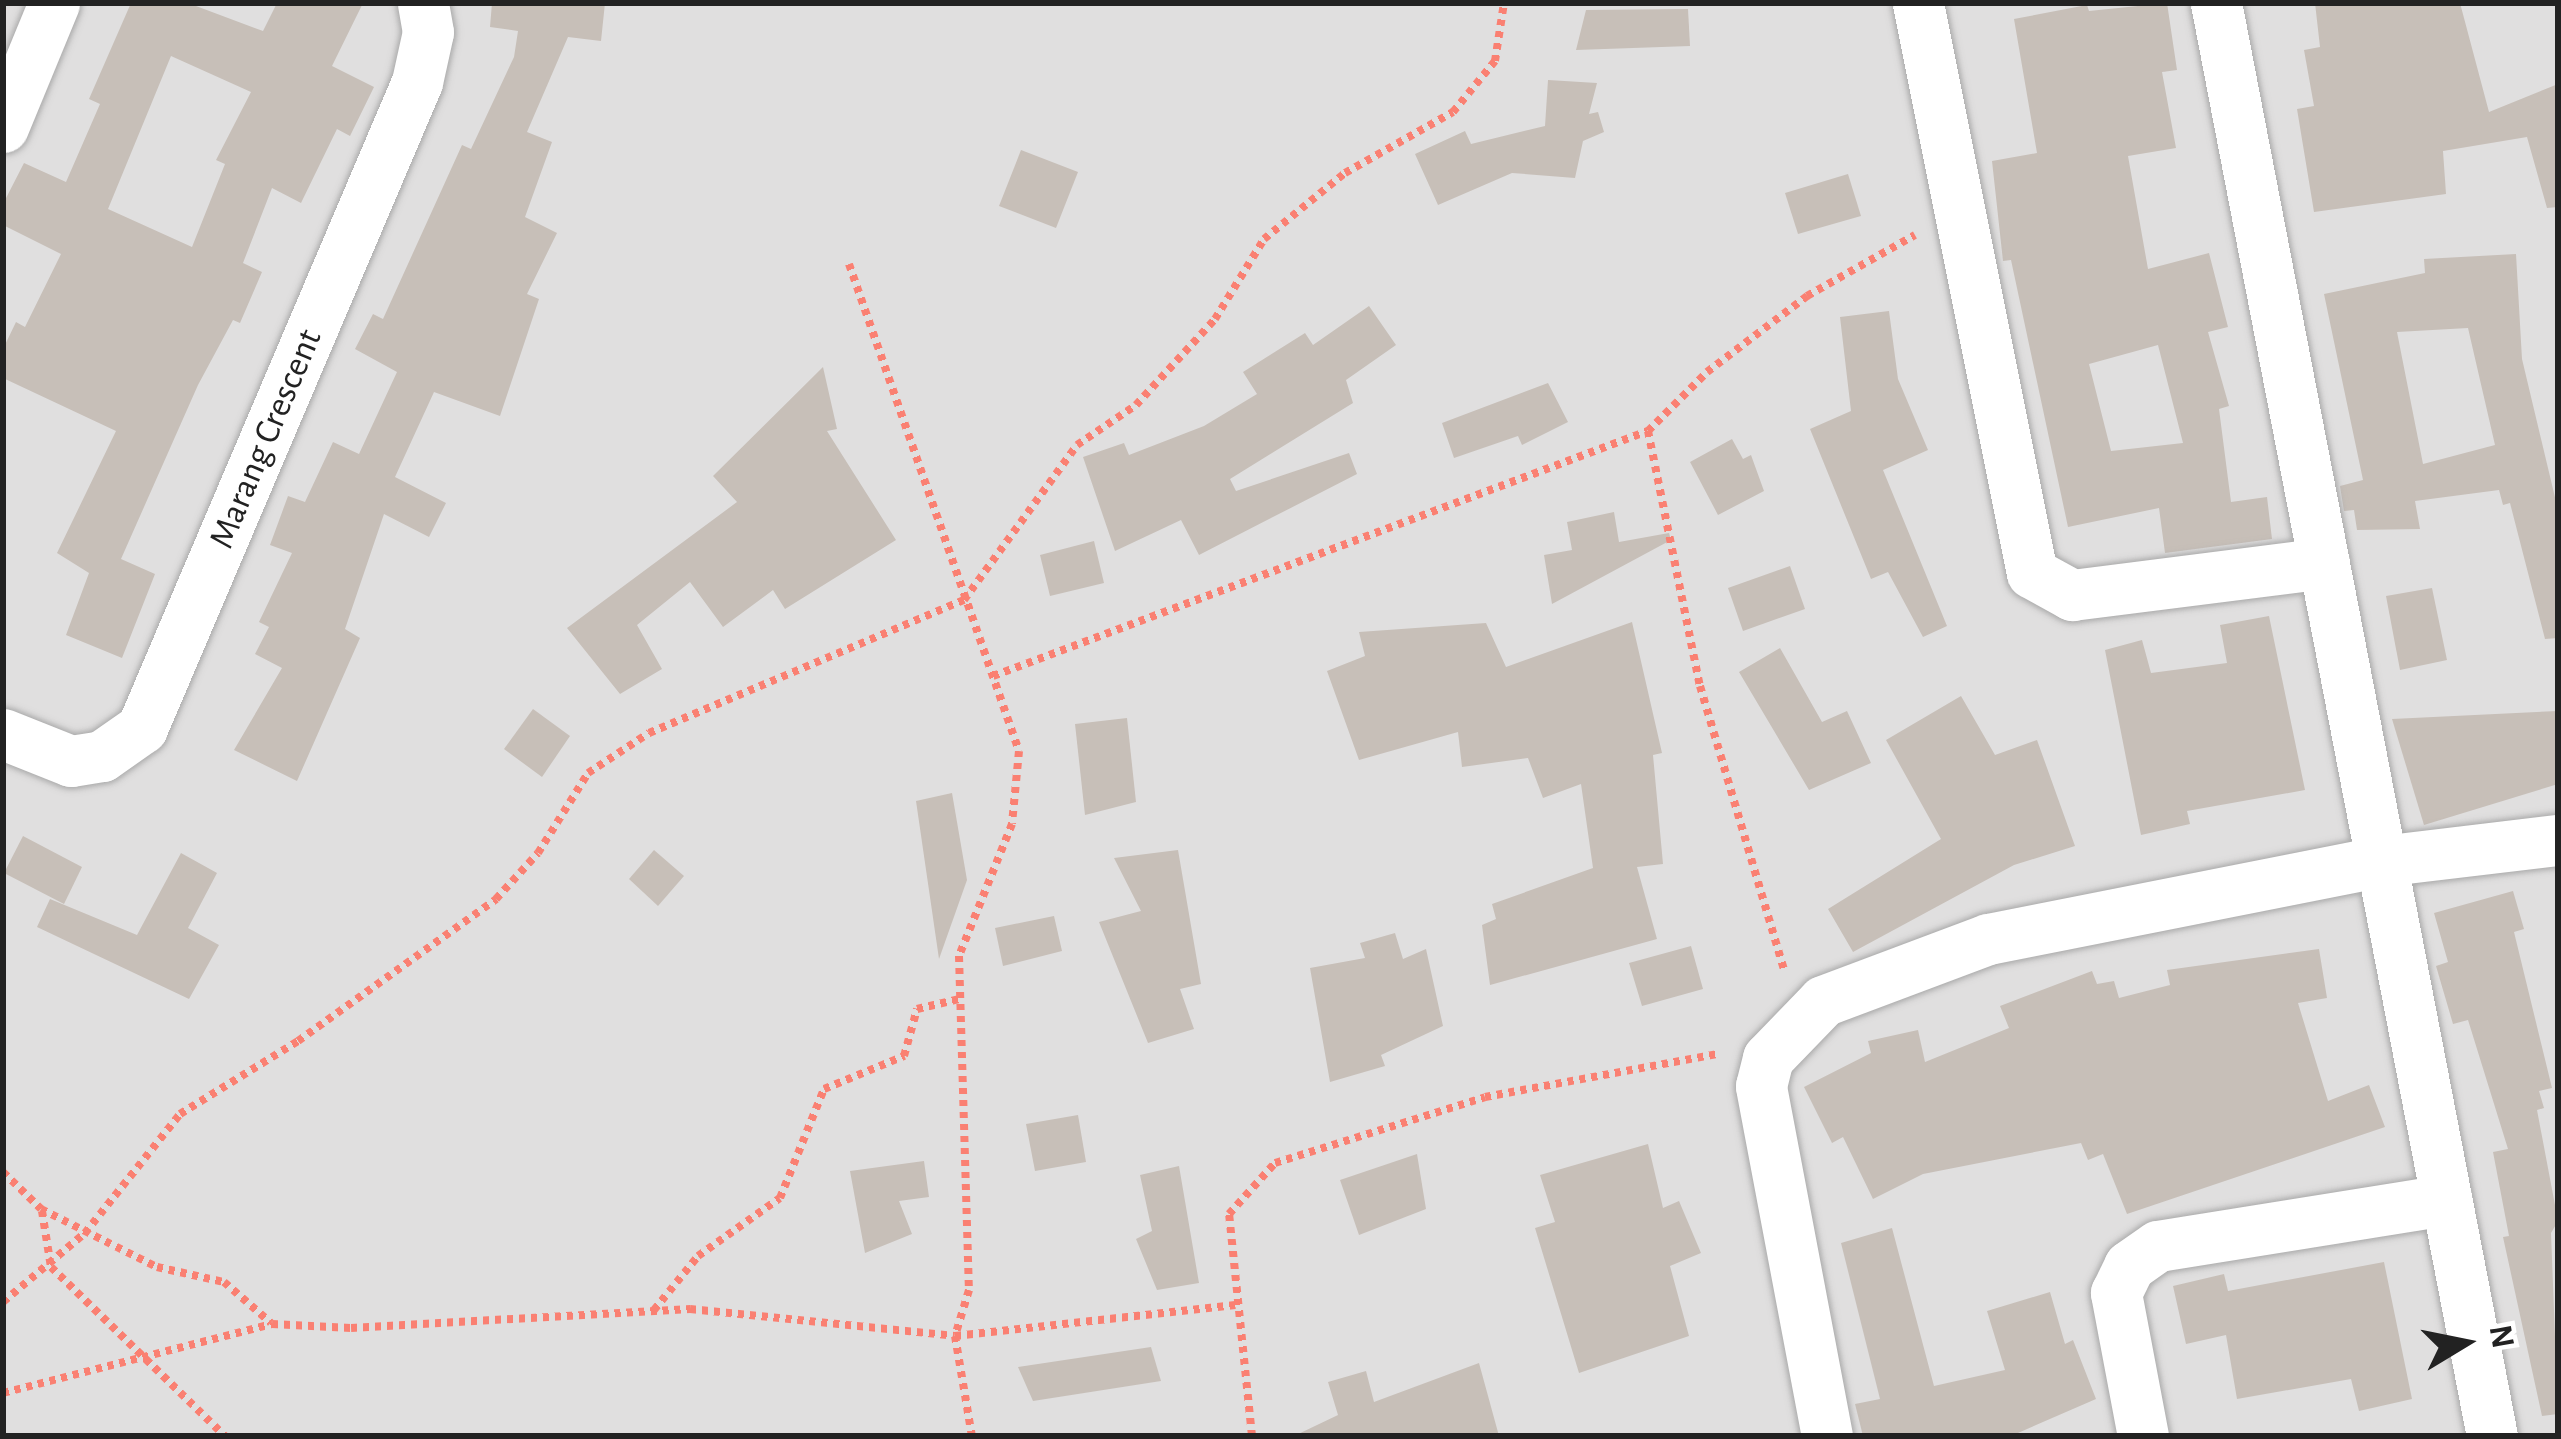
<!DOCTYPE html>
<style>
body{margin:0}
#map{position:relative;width:2561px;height:1439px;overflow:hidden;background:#f2efe9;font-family:"Alegreya Sans",sans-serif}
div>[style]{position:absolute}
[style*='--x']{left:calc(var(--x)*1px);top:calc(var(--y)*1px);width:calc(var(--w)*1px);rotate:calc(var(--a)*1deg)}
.residential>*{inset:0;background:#e0dfdf}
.building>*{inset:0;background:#c7bfb8}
.path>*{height:8px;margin-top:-4px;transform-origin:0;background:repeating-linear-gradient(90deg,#fa8072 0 6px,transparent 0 12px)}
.roads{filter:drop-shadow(0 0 3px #a9a9a9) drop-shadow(0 0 3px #a9a9a9)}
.minor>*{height:51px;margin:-25.5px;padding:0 25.5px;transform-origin:25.5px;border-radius:25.5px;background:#fff}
span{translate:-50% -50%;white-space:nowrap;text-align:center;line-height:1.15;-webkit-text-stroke:9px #fff;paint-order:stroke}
.street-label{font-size:36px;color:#222}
.frame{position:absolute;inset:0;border:6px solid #222;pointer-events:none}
.north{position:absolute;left:2405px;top:1283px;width:120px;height:120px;-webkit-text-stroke:9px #fff;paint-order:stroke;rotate:80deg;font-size:33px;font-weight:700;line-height:48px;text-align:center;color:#222}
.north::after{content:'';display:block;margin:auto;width:42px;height:54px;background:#222;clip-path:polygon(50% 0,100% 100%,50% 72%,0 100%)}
</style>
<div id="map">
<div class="residential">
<div style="clip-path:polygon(3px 3px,2558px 3px,2558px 1436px,3px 1436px)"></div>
</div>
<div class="building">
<div style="clip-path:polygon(evenodd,131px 3px,188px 3px,263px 31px,277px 3px,363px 3px,332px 66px,374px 87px,350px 136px,337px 129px,301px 203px,272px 188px,243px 263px,262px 272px,240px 323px,233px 320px,198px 385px,121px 559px,155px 574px,122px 658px,66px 635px,89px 573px,57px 553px,116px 431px,3px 378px,3px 349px,16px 322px,25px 327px,61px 254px,3px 225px,3px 204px,24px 163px,66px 182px,100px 104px,89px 99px,131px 3px,171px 56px,251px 92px,216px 160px,225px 164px,192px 247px,108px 209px,171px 56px)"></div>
<div style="clip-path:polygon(492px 3px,605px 3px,601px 41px,568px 37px,527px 132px,552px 142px,525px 217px,557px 233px,527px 294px,539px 299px,500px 416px,434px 392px,395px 477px,446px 503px,429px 537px,384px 514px,345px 629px,360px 638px,297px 781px,234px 750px,282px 668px,255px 654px,269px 627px,259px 622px,292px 553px,270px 545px,288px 496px,305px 502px,333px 442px,359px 454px,397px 372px,355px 349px,373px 314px,383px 319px,462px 145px,471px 149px,514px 57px,518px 31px,490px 27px)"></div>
<div style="clip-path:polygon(evenodd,2167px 3px,2177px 70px,2162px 72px,2176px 148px,2128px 156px,2148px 269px,2209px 253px,2228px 327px,2208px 332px,2229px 406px,2219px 409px,2231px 502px,2267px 497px,2272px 539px,2165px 553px,2159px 508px,2068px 527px,2011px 260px,2003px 261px,1992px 161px,2037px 153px,2014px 19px,2087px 5px,2089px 11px,2167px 3px,2158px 345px,2183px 443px,2111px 451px,2089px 364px,2158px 345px)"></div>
<div style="clip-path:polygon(2315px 3px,2460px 3px,2489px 112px,2558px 84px,2558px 207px,2547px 208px,2527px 137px,2443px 151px,2446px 194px,2314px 212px,2297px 109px,2314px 106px,2304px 50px,2320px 47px)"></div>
<div style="clip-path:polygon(1688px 9px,1690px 46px,1576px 50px,1586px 10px)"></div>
<div style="clip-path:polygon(1548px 80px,1597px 83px,1589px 114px,1598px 112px,1604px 132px,1583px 141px,1575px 178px,1512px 173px,1438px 205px,1415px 154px,1465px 131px,1471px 144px,1545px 126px)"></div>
<div style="clip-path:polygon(1021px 150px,1078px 172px,1056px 228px,999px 206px)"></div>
<div style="clip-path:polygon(1848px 174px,1861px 216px,1798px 234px,1785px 193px)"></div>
<div style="clip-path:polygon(evenodd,2516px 254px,2522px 359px,2558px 510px,2558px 638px,2545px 639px,2510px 503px,2503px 505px,2499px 490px,2415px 501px,2420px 529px,2357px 530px,2354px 510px,2344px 511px,2340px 486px,2363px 480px,2324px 294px,2425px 273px,2424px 259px,2516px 254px,2468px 328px,2495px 445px,2423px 464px,2397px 332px,2468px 328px)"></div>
<div style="clip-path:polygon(1369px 306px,1396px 345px,1346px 380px,1353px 403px,1230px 479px,1236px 491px,1349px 453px,1357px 474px,1199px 555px,1181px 520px,1115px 551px,1083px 457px,1124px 443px,1129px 455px,1204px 426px,1257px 394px,1243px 372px,1305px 333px,1313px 345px)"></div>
<div style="clip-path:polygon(1889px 311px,1898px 379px,1928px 450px,1883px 470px,1947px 626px,1923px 637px,1888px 572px,1871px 579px,1810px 429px,1851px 411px,1840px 317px)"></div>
<div style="clip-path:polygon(823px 367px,837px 429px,827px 431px,896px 540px,785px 609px,773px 590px,723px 627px,690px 582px,637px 625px,662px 669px,620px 694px,567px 628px,737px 502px,713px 476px)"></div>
<div style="clip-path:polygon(1548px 383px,1568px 422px,1522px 445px,1518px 436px,1454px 458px,1442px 423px)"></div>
<div style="clip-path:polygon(1732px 439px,1743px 459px,1751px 455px,1764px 491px,1718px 515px,1690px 462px)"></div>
<div style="clip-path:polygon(1614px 512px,1619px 542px,1669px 533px,1671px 540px,1552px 604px,1544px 555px,1572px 550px,1567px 522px)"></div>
<div style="clip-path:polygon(1094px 541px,1104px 583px,1050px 596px,1040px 555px)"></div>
<div style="clip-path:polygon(1790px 566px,1805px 609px,1743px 631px,1728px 588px)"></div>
<div style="clip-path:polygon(2432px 588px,2447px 660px,2400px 670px,2386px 596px)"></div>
<div style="clip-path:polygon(2269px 616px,2305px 790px,2187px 811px,2190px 824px,2141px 835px,2105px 650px,2142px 640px,2151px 673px,2227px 663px,2220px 625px)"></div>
<div style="clip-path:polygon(1632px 622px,1662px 753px,1653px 755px,1663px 864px,1637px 867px,1657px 939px,1490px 985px,1482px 925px,1496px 919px,1492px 904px,1593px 868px,1581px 784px,1543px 798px,1528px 758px,1462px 767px,1458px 732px,1359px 760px,1327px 671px,1365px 656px,1359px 632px,1486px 623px,1506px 667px)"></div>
<div style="clip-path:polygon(1780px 648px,1822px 722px,1847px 711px,1871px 763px,1809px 790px,1739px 672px)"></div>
<div style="clip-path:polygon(1961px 696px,1995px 755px,2037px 740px,2075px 846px,2014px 865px,1853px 952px,1828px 909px,1941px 839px,1886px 740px)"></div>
<div style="clip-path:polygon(533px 709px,570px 736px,542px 777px,504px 749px)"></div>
<div style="clip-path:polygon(2558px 711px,2558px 784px,2424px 825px,2392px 719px)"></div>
<div style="clip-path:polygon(1127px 718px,1136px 802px,1085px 815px,1075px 724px)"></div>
<div style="clip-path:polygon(952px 793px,967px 880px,939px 959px,916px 801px)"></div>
<div style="clip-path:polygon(23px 836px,82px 867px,64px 904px,4px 873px)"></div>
<div style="clip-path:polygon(654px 850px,684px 876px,658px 906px,629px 879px)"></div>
<div style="clip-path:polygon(1178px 850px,1201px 984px,1180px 989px,1194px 1029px,1148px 1043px,1099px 922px,1141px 911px,1114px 858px)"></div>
<div style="clip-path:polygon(181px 853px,217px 873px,188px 928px,219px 945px,189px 999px,37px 927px,50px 899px,137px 935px)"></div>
<div style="clip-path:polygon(2513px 891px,2524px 929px,2514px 932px,2552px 1088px,2539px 1091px,2544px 1108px,2537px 1110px,2558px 1221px,2551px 1233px,2558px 1414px,2542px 1416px,2503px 1237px,2509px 1236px,2493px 1152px,2508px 1149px,2468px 1020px,2453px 1024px,2436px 966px,2448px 962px,2434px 913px)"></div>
<div style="clip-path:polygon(1054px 916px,1062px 951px,1003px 966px,995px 928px)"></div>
<div style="clip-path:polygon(1395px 933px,1403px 959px,1426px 949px,1443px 1026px,1381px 1055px,1385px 1066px,1330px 1082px,1310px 968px,1365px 958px,1360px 943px)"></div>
<div style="clip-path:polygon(1691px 946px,1703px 989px,1642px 1006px,1629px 963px)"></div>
<div style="clip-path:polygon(2319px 949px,2327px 998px,2298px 1003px,2328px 1101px,2369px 1085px,2385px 1127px,2127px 1214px,2103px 1154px,2088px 1160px,2081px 1143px,1923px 1174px,1873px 1199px,1843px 1137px,1832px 1143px,1804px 1087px,1871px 1053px,1868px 1041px,1918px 1030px,1925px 1062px,2009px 1028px,2000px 1006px,2092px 971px,2097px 984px,2114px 981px,2119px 998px,2170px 985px,2167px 970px)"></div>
<div style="clip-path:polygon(1078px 1115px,1086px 1162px,1035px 1171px,1026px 1124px)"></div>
<div style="clip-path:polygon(1648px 1144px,1663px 1208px,1679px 1201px,1701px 1253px,1670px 1266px,1689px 1336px,1579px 1373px,1535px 1228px,1555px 1222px,1540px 1175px)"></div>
<div style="clip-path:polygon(1417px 1154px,1426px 1209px,1359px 1235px,1340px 1180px)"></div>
<div style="clip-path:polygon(924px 1161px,929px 1197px,899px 1201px,912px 1234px,865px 1253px,850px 1171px)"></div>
<div style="clip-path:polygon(1179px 1166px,1199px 1283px,1157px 1290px,1136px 1239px,1152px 1231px,1140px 1175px)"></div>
<div style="clip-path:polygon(1892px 1228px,1934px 1386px,2005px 1370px,1987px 1311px,2050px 1292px,2065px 1344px,2073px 1340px,2096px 1399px,2011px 1436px,1863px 1436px,1855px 1404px,1880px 1399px,1841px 1243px)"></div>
<div style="clip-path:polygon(2384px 1262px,2412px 1399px,2359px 1411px,2351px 1379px,2237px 1399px,2226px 1335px,2186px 1344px,2173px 1286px,2224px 1274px,2228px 1291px)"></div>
<div style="clip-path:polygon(1151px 1347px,1161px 1381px,1033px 1401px,1018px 1367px)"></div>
<div style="clip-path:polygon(1479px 1363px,1499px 1436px,1294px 1436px,1338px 1415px,1328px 1382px,1366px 1371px,1374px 1402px)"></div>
</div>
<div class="path">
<div style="--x:849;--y:264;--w:516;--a:70.76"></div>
<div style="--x:1019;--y:751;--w:73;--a:95.5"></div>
<div style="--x:1012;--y:824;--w:142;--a:111.9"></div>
<div style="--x:959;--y:956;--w:334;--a:88.3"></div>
<div style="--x:969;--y:1290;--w:48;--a:106.9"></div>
<div style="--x:955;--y:1336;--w:101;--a:80.4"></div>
<div style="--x:1648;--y:431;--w:260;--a:78.5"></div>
<div style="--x:1700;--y:686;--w:296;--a:73.5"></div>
<div style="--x:993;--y:676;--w:699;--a:-20.51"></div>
<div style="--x:1648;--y:431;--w:83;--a:-45"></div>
<div style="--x:1707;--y:372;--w:126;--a:-37.2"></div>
<div style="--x:1807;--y:296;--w:124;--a:-29.5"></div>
<div style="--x:3;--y:1172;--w:53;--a:44.2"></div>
<div style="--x:41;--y:1209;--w:130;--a:26.6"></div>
<div style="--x:157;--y:1267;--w:69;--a:12.6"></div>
<div style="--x:224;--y:1282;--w:62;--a:41.1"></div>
<div style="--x:42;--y:1211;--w:57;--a:80.9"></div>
<div style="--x:51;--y:1267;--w:243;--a:44.2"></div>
<div style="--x:3;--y:1302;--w:107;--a:-40.1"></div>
<div style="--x:85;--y:1233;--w:152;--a:-51.4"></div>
<div style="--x:180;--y:1114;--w:139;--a:-31.7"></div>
<div style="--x:298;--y:1041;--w:244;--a:-35.6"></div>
<div style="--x:496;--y:899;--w:62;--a:-47.6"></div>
<div style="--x:538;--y:853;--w:94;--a:-58"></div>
<div style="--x:588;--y:773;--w:73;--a:-33.3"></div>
<div style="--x:649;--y:733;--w:342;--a:-22.9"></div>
<div style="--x:964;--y:600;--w:192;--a:-53.9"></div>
<div style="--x:1077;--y:445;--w:71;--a:-34.1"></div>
<div style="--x:1136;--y:405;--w:117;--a:-47.4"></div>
<div style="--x:1215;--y:319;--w:94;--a:-58.5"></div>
<div style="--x:1264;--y:239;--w:104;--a:-39.2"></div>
<div style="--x:1345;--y:173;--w:124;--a:-29.5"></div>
<div style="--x:1453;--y:112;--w:66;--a:-50.5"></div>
<div style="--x:1495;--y:61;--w:59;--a:-81.2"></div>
<div style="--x:654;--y:1310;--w:70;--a:-50.8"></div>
<div style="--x:698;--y:1256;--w:100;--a:-35.3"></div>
<div style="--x:780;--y:1198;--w:118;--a:-68"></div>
<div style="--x:824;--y:1089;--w:87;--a:-22.4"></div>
<div style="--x:904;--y:1056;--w:49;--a:-74.5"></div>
<div style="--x:917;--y:1009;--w:43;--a:-13.4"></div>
<div style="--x:3;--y:1393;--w:278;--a:-14.4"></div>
<div style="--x:272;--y:1324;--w:79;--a:2.9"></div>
<div style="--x:351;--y:1328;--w:340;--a:-3.2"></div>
<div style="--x:690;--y:1309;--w:266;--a:5.8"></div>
<div style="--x:955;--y:1336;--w:282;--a:-6.3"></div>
<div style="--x:1252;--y:1436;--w:223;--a:-95.9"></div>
<div style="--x:1229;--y:1214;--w:69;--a:-48"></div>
<div style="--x:1275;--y:1163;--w:220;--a:-17.4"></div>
<div style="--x:1485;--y:1097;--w:237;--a:-10.5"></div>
</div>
<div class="roads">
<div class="minor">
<div style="--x:1918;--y:3;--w:581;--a:78.69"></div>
<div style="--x:2032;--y:573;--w:46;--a:28.8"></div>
<div style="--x:2072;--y:595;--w:254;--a:-7.2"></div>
<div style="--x:2216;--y:3;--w:1459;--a:79.1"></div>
<div style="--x:3;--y:127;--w:134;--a:-67.6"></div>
<div style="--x:3;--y:734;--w:73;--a:21.7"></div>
<div style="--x:71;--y:761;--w:31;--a:-9"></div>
<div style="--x:102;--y:756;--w:49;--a:-35"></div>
<div style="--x:142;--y:728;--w:702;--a:-66.94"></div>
<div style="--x:417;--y:82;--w:51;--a:-77.6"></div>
<div style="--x:428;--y:32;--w:29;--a:-100"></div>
<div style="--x:1827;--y:1436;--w:356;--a:-100.7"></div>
<div style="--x:1761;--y:1086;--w:29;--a:-76"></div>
<div style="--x:1768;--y:1058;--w:79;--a:-46"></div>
<div style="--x:1823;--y:1001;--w:176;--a:-20.6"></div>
<div style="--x:1988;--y:939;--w:401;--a:-11.2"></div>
<div style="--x:2381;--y:861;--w:178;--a:-6.8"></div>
<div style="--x:2143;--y:1436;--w:146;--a:-100.7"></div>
<div style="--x:2116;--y:1293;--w:30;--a:-64"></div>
<div style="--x:2129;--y:1266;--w:35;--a:-35"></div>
<div style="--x:2158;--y:1246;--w:292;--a:-9.1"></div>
</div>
</div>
<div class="street-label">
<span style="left:266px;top:439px;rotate:-67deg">Marang Crescent</span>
</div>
<div class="frame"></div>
<div class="north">N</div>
</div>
